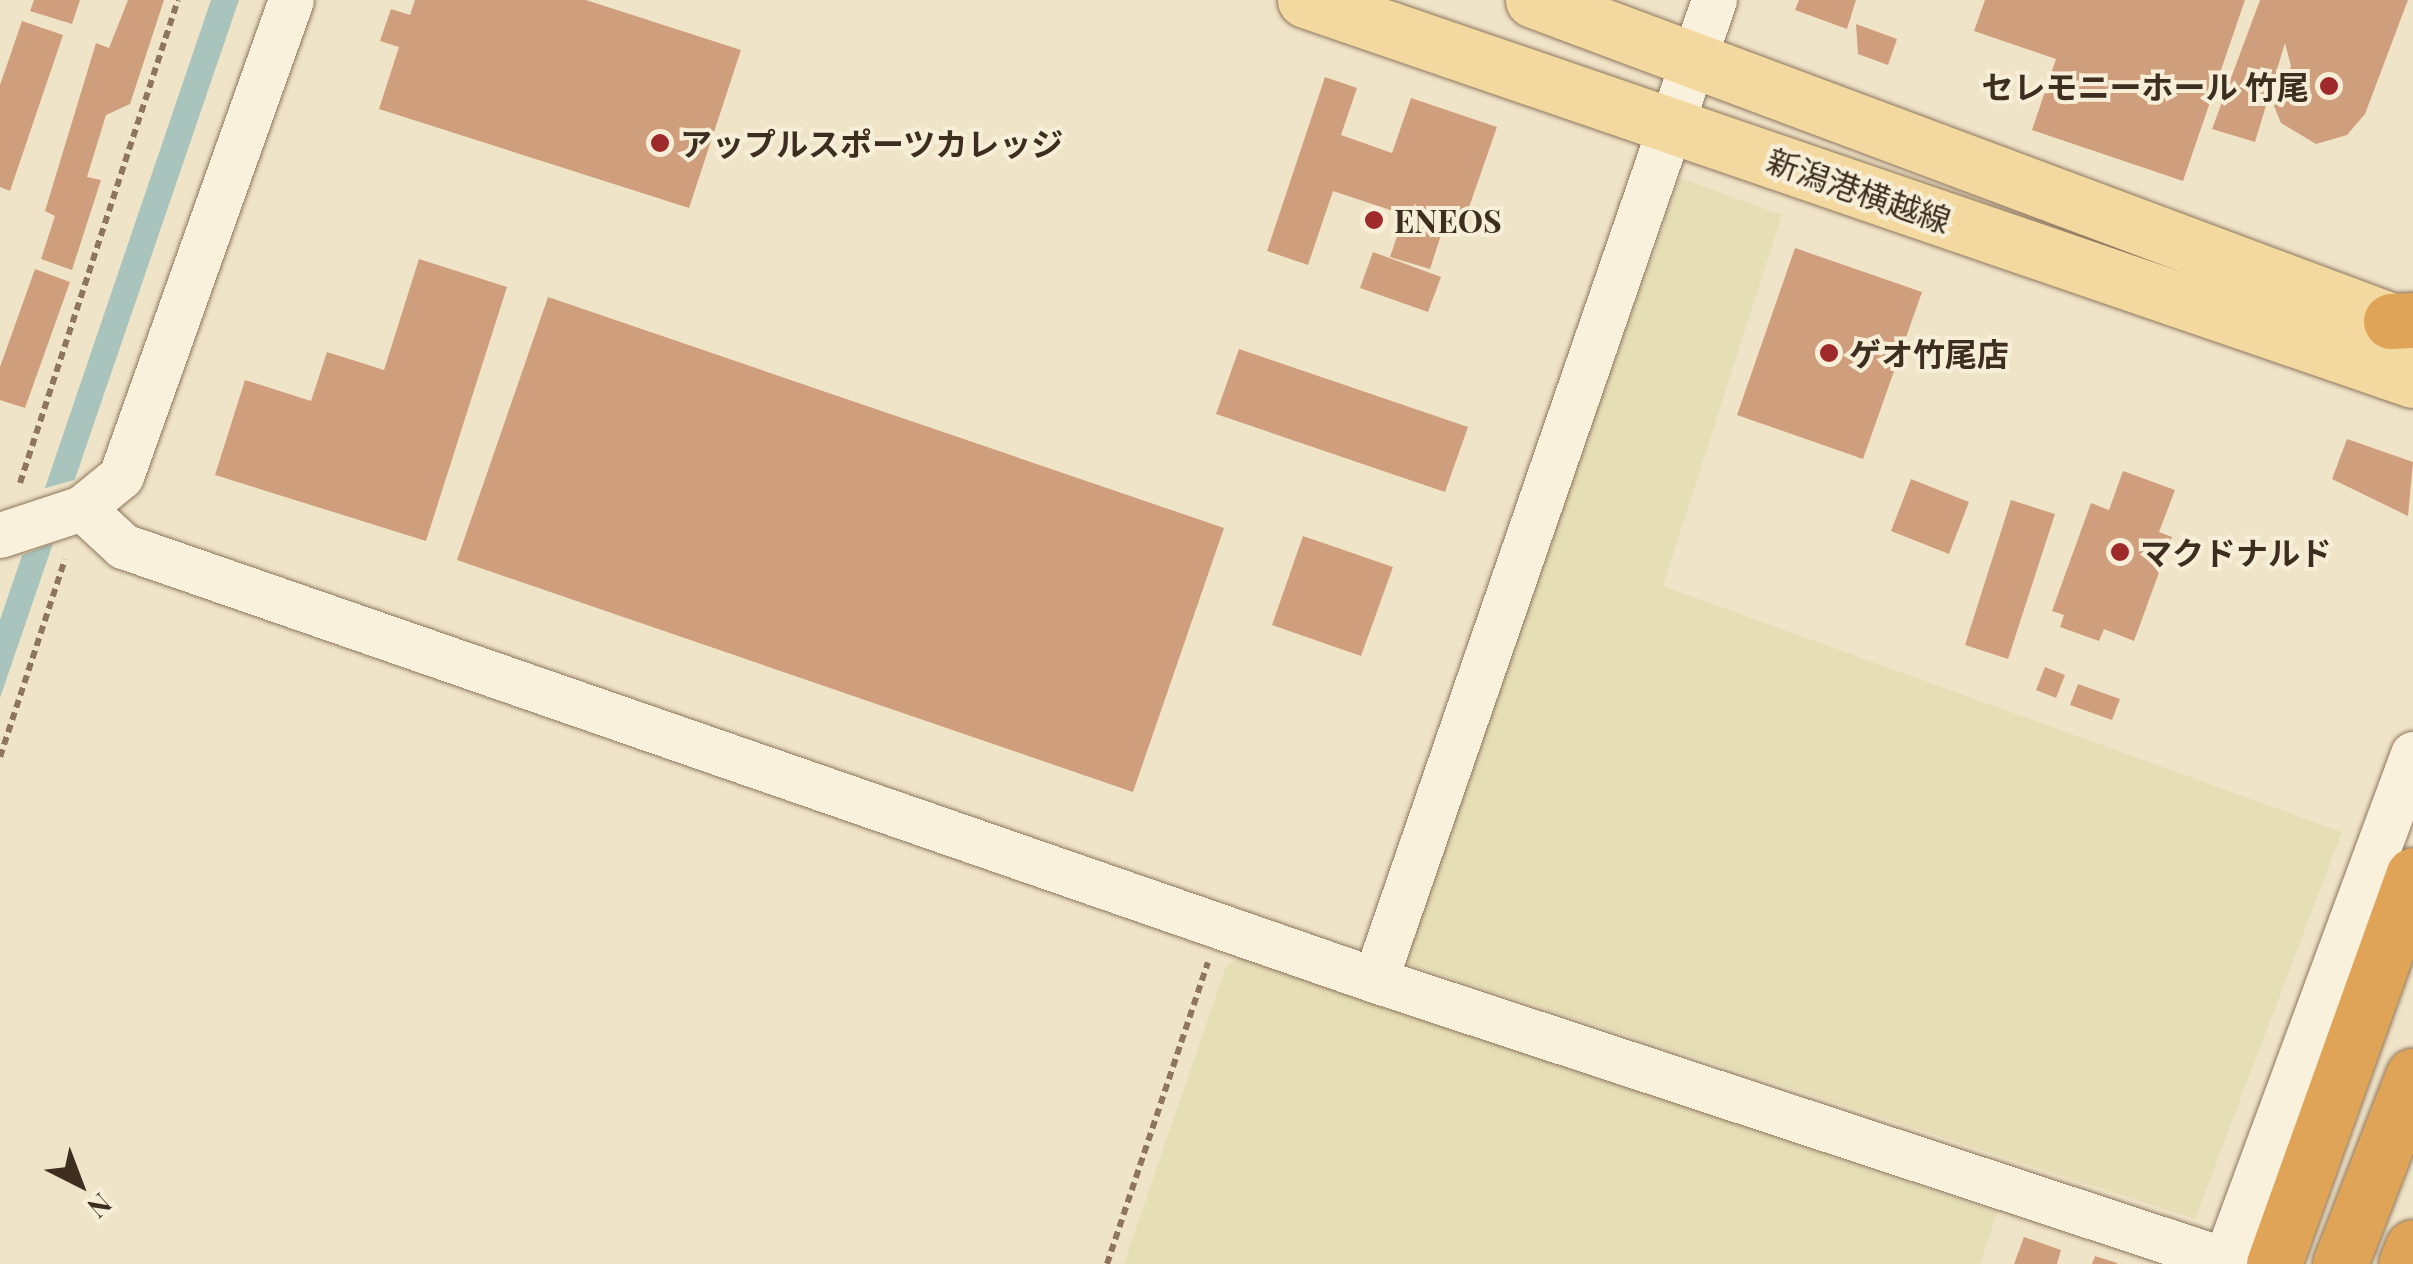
<!DOCTYPE html>
<meta charset="utf-8">
<style>
body{margin:0}
#map{position:relative;width:2413px;height:1264px;overflow:hidden;background:#f0e4c8;font-family:"Playfair Display","Noto Sans JP",serif}
div>[style]{position:absolute}
[style*='--x']{left:calc(var(--x)*1px);top:calc(var(--y)*1px);width:calc(var(--w)*1px);rotate:calc(var(--a)*1deg)}
.farmland>*{inset:0;background:#e6deb5}
.water>*{inset:0;background:#a9c4bc}
.pier>*{inset:0;background:#f0e4c8}
.building>*{inset:0;background:#cf9f7d}
.path>*{height:6px;margin-top:-3px;transform-origin:0;background:repeating-linear-gradient(90deg,#8d765c 0 8px,transparent 0 13px)}
.roads{filter:drop-shadow(0 0 2px #8d765c) drop-shadow(0 0 2px #8d765c)}
.minor>*{height:45px;margin:-22.5px;padding:0 22.5px;transform-origin:22.5px;border-radius:22.5px;background:#faf1dc}
.major>*{height:55px;margin:-27.5px;padding:0 27.5px;transform-origin:27.5px;border-radius:27.5px;background:#f3d9a0}
.highway>*{height:55px;margin:-27.5px;padding:0 27.5px;transform-origin:27.5px;border-radius:27.5px;background:#e0a458}
.dots>*{width:28px;height:28px;translate:-50% -50%;box-sizing:border-box;border:5px solid #f7eed8;border-radius:50%}
span{translate:-50% -50%;white-space:nowrap;text-align:center;line-height:1.15;-webkit-text-stroke:8px #f7eed8;paint-order:stroke}
.poi-label{font-size:32px;color:#3d2e20;font-weight:700}
.right{translate:-100% -50%;text-align:right}
.left{translate:0 -50%;text-align:left}
.street-label{font-size:32px;color:#3d2e20}
.north{position:absolute;left:30px;top:1134px;width:100px;height:100px;-webkit-text-stroke:8px #f7eed8;paint-order:stroke;rotate:138deg;font-size:28px;font-weight:700;line-height:40px;text-align:center;color:#3d2e20}
.north::after{content:'';display:block;margin:auto;width:35px;height:45px;background:#3d2e20;clip-path:polygon(50% 0,100% 100%,50% 72%,0 100%)}
</style>
<div id="map">
<div class="farmland">
<div style="clip-path:polygon(1680px 178px,1782px 215px,1663px 586px,2342px 832px,2195px 1219px,1401px 962px)"></div>
<div style="clip-path:polygon(1244px 955px,1997px 1213px,1980px 1264px,1124px 1264px,1226px 966px)"></div>
</div>
<div class="water">
<div style="clip-path:polygon(211px 0,239px 0,0 698px,0 620px)"></div>
</div>
<div class="pier">
<div style="clip-path:polygon(81px 478px,59px 541px,17px 557px,39px 490px)"></div>
</div>
<div class="building">
<div style="clip-path:polygon(34px 0,80px 0,72px 24px,30px 11px)"></div>
<div style="clip-path:polygon(128px 0,164px 0,130px 104px,106px 115px,87px 177px,101px 180px,72px 270px,41px 259px,55px 216px,45px 211px,96px 43px,109px 48px)"></div>
<div style="clip-path:polygon(415px 0,586px 0,741px 50px,689px 208px,379px 109px,399px 47px,380px 41px,391px 9px,410px 15px)"></div>
<div style="clip-path:polygon(1799px 0,1856px 0,1847px 29px,1795px 10px)"></div>
<div style="clip-path:polygon(1985px 0,2245px 0,2183px 181px,2032px 130px,2056px 59px,1974px 31px)"></div>
<div style="clip-path:polygon(2260px 0,2408px 0,2365px 114px,2347px 135px,2316px 144px,2281px 123px,2274px 106px,2291px 66px,2285px 43px,2255px 142px,2212px 129px)"></div>
<div style="clip-path:polygon(22px 21px,63px 35px,10px 191px,0 187px,0 85px)"></div>
<div style="clip-path:polygon(1856px 24px,1897px 39px,1888px 65px,1858px 54px)"></div>
<div style="clip-path:polygon(1325px 77px,1357px 88px,1341px 135px,1392px 153px,1411px 98px,1497px 127px,1460px 233px,1333px 191px,1308px 265px,1267px 251px)"></div>
<div style="clip-path:polygon(1403px 219px,1442px 232px,1430px 269px,1390px 257px)"></div>
<div style="clip-path:polygon(1795px 248px,1922px 292px,1863px 459px,1737px 415px)"></div>
<div style="clip-path:polygon(1373px 252px,1441px 277px,1428px 312px,1360px 288px)"></div>
<div style="clip-path:polygon(419px 259px,507px 287px,426px 541px,215px 475px,245px 380px,311px 401px,327px 352px,384px 370px)"></div>
<div style="clip-path:polygon(35px 269px,70px 282px,25px 408px,0 400px,0 367px)"></div>
<div style="clip-path:polygon(548px 297px,1224px 528px,1133px 792px,457px 560px)"></div>
<div style="clip-path:polygon(1239px 349px,1468px 427px,1445px 492px,1216px 414px)"></div>
<div style="clip-path:polygon(2347px 439px,2413px 462px,2408px 516px,2332px 479px)"></div>
<div style="clip-path:polygon(2123px 471px,2175px 490px,2159px 532px,2172px 537px,2134px 641px,2104px 629px,2099px 641px,2060px 627px,2064px 615px,2052px 611px,2091px 503px,2109px 510px)"></div>
<div style="clip-path:polygon(1911px 479px,1969px 502px,1949px 554px,1891px 531px)"></div>
<div style="clip-path:polygon(2011px 500px,2055px 514px,2008px 659px,1965px 645px)"></div>
<div style="clip-path:polygon(1303px 536px,1393px 567px,1361px 656px,1272px 625px)"></div>
<div style="clip-path:polygon(2045px 667px,2065px 675px,2056px 698px,2036px 690px)"></div>
<div style="clip-path:polygon(2078px 684px,2120px 699px,2112px 720px,2070px 705px)"></div>
<div style="clip-path:polygon(2024px 1237px,2061px 1250px,2057px 1264px,2014px 1264px)"></div>
<div style="clip-path:polygon(2095px 1256px,2117px 1263px,2117px 1264px,2092px 1264px)"></div>
</div>
<div class="path">
<div style="--x:20;--y:483;--w:508;--a:-71.89"></div>
<div style="--x:0;--y:757;--w:208;--a:-71.8"></div>
<div style="--x:1107;--y:1264;--w:318;--a:-71.5"></div>
</div>
<div class="roads">
<div class="minor">
<div style="--x:82;--y:508;--w:56;--a:42.8"></div>
<div style="--x:123;--y:546;--w:1325;--a:19.12"></div>
<div style="--x:1375;--y:980;--w:908;--a:18.24"></div>
<div style="--x:0;--y:535;--w:86;--a:-18.2"></div>
<div style="--x:82;--y:508;--w:50;--a:-39.4"></div>
<div style="--x:121;--y:476;--w:505;--a:-70.35"></div>
<div style="--x:1375;--y:980;--w:1037;--a:-70.92"></div>
<div style="--x:2224;--y:1264;--w:544;--a:-69.67"></div>
</div>
<div class="major">
<div style="--x:1305;--y:0;--w:1171;--a:18.93"></div>
<div style="--x:1533;--y:0;--w:939;--a:20.5"></div>
</div>
<div class="highway">
<div style="--x:2391;--y:321;--w:22;--a:-3"></div>
<div style="--x:2274;--y:1264;--w:413;--a:-70.3"></div>
<div style="--x:2340;--y:1264;--w:202;--a:-68.8"></div>
<div style="--x:2406;--y:1264;--w:18;--a:-68"></div>
</div>
</div>
<div class="dots">
<div style="left:2329px;top:86px;background:#9e2a2b"></div>
<div style="left:660px;top:143px;background:#9e2a2b"></div>
<div style="left:1374px;top:220px;background:#9e2a2b"></div>
<div style="left:1829px;top:353px;background:#9e2a2b"></div>
<div style="left:2120px;top:552px;background:#9e2a2b"></div>
</div>
<div class="poi-label">
<span class="right" style="left:2309px;top:86px">セレモニーホール 竹尾</span>
<span class="left" style="left:680px;top:143px">アップルスポーツカレッジ</span>
<span class="left" style="left:1394px;top:220px">ENEOS</span>
<span class="left" style="left:1849px;top:353px">ゲオ竹尾店</span>
<span class="left" style="left:2140px;top:552px">マクドナルド</span>
</div>
<div class="street-label">
<span style="left:1859px;top:190px;rotate:19deg">新潟港横越線</span>
</div>
<div class="north">N</div>
</div>
